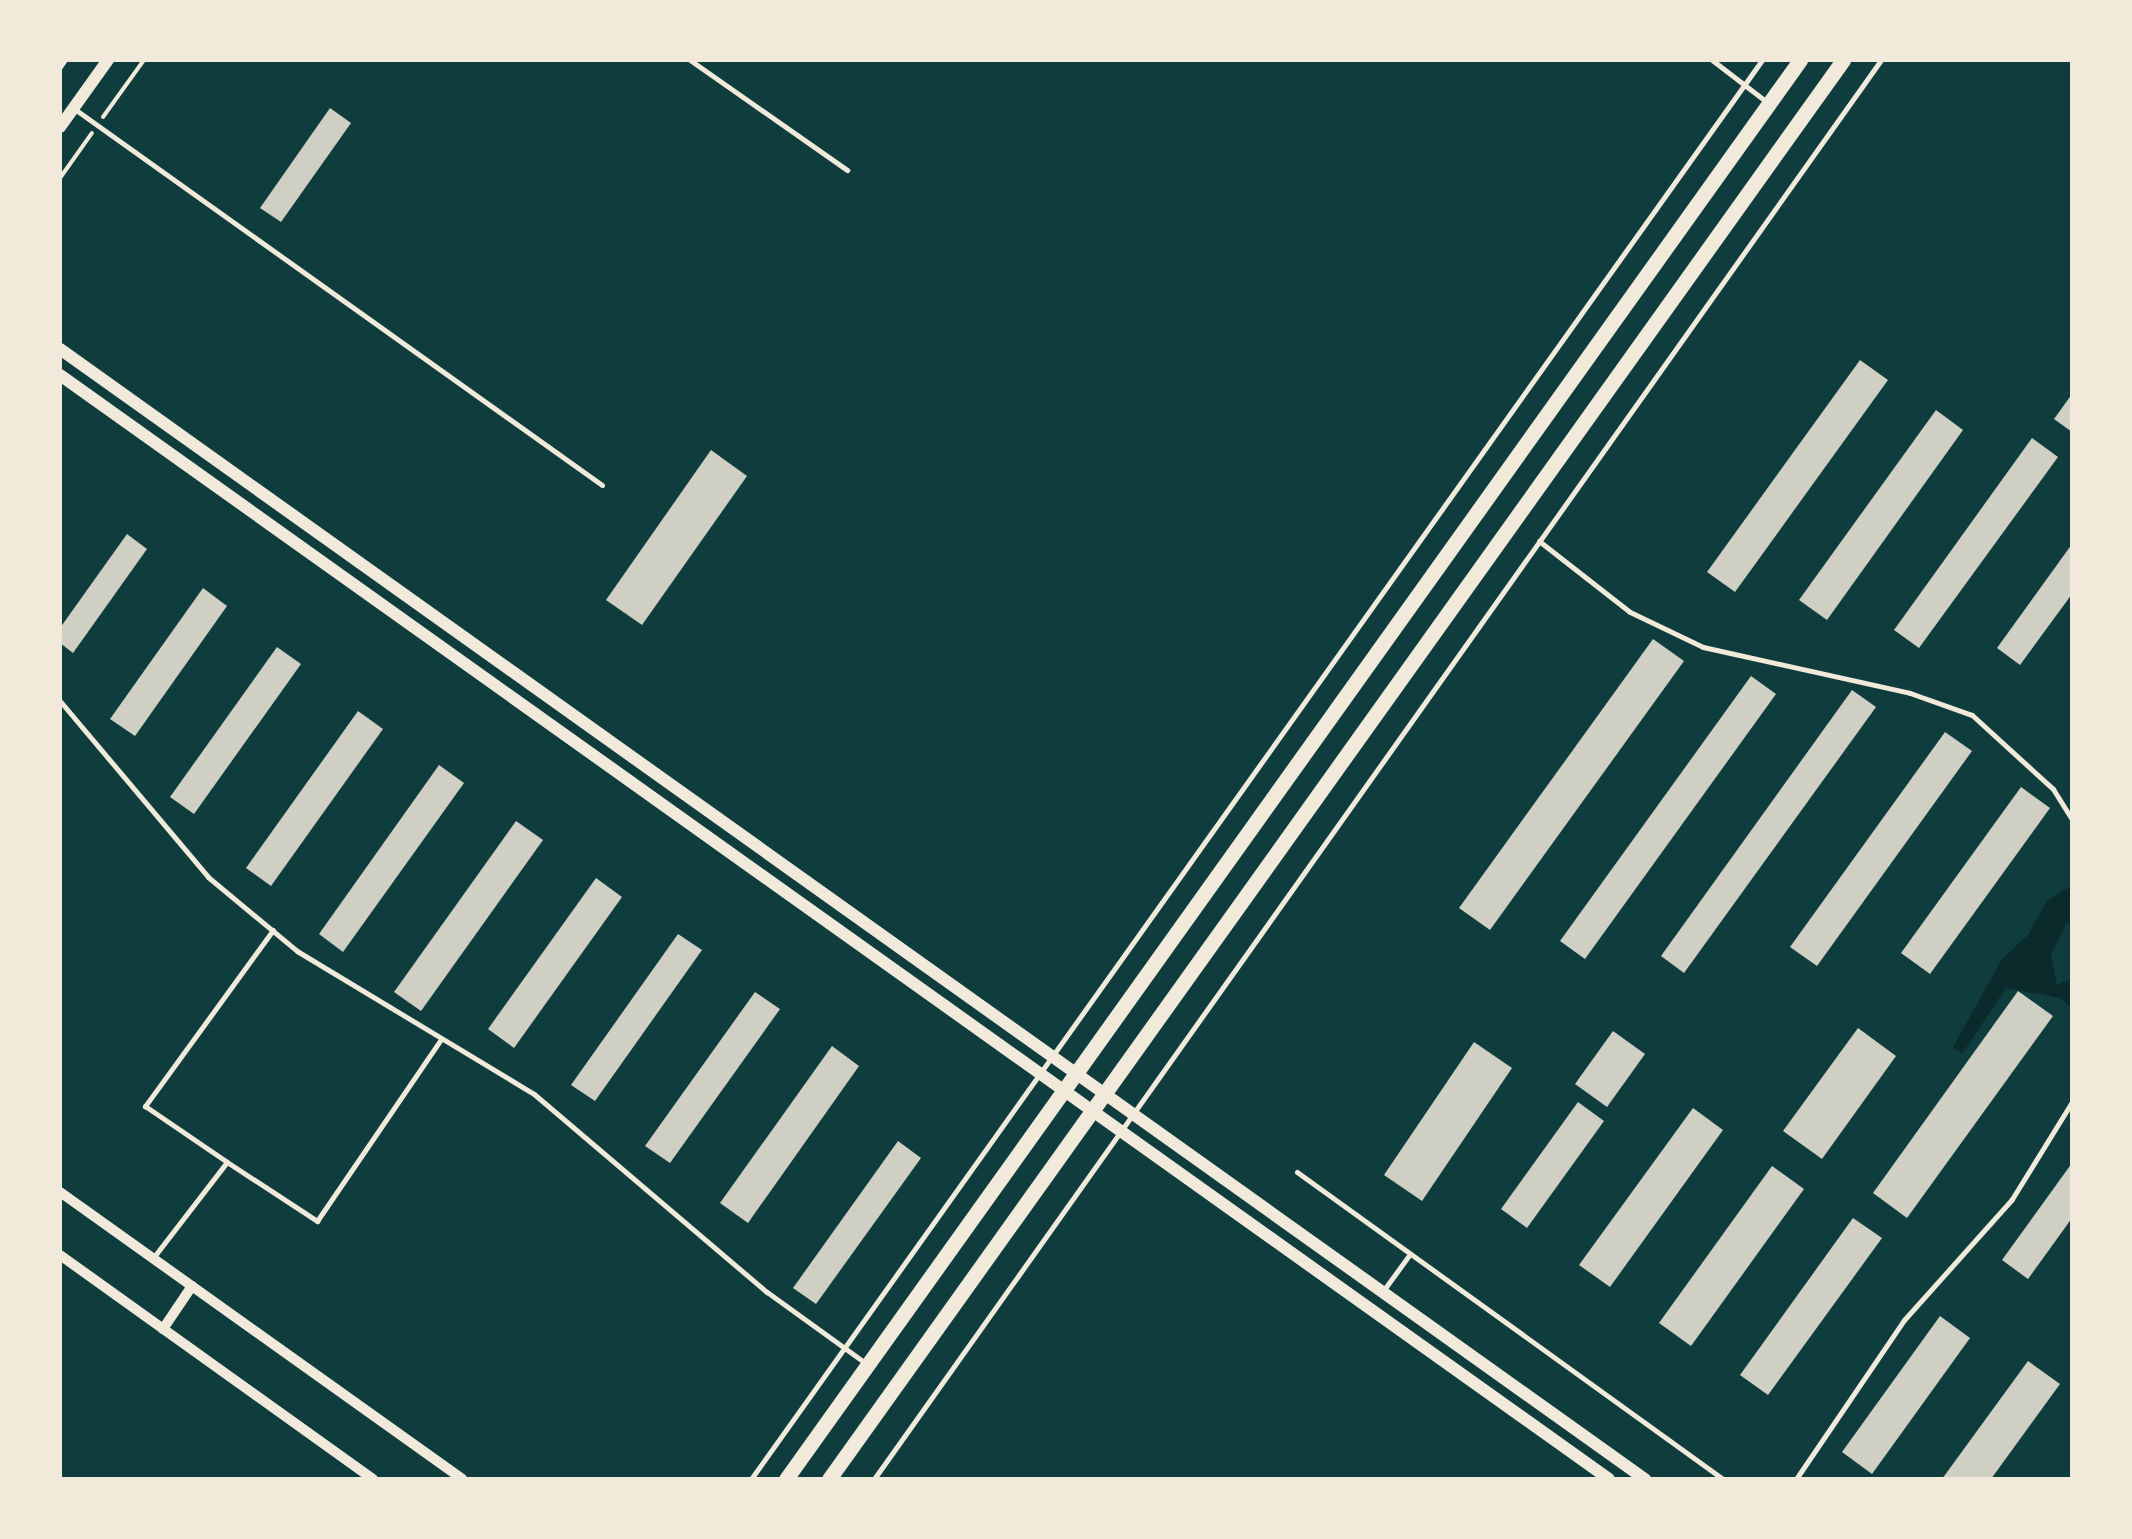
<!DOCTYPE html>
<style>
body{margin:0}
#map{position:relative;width:2132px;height:1539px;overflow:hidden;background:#0f3d3e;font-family:"Work Sans",sans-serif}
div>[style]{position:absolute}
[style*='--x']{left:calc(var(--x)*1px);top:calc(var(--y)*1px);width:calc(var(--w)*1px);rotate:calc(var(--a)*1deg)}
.water>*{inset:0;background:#0a2a2b}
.building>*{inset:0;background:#cfcfc3}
.path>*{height:4px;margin:-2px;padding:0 2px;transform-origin:2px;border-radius:2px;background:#f1e9da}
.service>*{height:5px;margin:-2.5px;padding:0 2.5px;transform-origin:2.5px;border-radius:2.5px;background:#f1e9da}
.minor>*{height:10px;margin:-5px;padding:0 5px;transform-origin:5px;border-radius:5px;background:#f1e9da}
.tertiary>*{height:12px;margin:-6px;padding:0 6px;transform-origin:6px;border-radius:6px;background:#f1e9da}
.primary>*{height:15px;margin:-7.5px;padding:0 7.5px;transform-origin:7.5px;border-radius:7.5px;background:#f1e9da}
span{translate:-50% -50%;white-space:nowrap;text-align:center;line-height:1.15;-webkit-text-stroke:9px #f1e9da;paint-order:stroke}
.frame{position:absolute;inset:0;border:62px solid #f1e9da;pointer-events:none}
</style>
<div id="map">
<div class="water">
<div style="clip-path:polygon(2072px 885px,2072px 928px,2067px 922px,2051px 955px,2057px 985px,2072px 978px,2072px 1009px,2060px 998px,2006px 988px,1962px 1054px,1953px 1047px,2002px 959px,2028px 935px,2047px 901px)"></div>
</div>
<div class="building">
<div style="clip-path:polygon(330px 108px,351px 123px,281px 222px,260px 208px)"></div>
<div style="clip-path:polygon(1860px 360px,1888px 380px,1735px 592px,1707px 572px)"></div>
<div style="clip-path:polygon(2072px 394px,2072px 432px,2054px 419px)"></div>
<div style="clip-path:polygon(1936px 410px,1963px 430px,1827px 620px,1799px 600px)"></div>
<div style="clip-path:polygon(2032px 438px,2058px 457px,1919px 648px,1894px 630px)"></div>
<div style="clip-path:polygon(711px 450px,747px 476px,642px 625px,606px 600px)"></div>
<div style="clip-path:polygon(127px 534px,147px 549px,73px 653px,60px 643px,60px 628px)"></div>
<div style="clip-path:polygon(2072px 544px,2072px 594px,2020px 665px,1997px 648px)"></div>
<div style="clip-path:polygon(203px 588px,227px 606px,135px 736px,110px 719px)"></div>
<div style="clip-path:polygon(1653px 639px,1684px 661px,1490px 930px,1459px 908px)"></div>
<div style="clip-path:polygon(277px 647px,301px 664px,194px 814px,170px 797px)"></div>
<div style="clip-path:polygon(1751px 676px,1776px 694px,1585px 959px,1560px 941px)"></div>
<div style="clip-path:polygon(1852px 690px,1876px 707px,1684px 973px,1661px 956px)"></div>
<div style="clip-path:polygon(358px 711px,383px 729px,271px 886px,246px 868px)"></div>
<div style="clip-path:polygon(1945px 732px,1972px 751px,1817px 966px,1790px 947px)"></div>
<div style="clip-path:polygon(439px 765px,464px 783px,343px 952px,319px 934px)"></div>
<div style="clip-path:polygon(2021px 787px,2050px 808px,1930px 974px,1901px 953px)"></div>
<div style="clip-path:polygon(516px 821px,543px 840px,421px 1011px,394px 992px)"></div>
<div style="clip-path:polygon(596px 878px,622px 897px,514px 1048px,488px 1029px)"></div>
<div style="clip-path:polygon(678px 934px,702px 950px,595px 1101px,571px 1085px)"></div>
<div style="clip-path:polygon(2018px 991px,2053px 1016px,1907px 1218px,1873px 1193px)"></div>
<div style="clip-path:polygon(755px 992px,780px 1009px,670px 1163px,645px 1146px)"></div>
<div style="clip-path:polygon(1858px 1028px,1896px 1056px,1822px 1159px,1783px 1131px)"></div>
<div style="clip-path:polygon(1613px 1031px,1645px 1054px,1607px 1107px,1575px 1084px)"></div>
<div style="clip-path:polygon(1474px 1042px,1512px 1068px,1422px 1201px,1384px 1175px)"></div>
<div style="clip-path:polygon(832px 1046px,859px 1066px,748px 1223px,720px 1203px)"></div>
<div style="clip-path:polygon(1578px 1102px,1604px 1121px,1527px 1228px,1501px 1209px)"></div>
<div style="clip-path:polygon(1693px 1108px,1723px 1130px,1610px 1287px,1579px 1265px)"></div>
<div style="clip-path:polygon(898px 1141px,921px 1158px,816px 1304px,793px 1288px)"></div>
<div style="clip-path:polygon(2072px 1163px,2072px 1218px,2028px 1279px,2002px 1260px)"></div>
<div style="clip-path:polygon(1772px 1166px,1804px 1189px,1691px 1346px,1659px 1323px)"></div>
<div style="clip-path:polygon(1853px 1218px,1882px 1238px,1768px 1395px,1740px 1375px)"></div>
<div style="clip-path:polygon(1940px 1316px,1970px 1338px,1872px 1474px,1842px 1452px)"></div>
<div style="clip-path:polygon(2028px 1361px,2060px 1384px,1991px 1479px,1942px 1479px)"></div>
</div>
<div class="path">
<div style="--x:60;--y:69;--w:11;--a:-56"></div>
<div style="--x:103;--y:117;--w:70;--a:-54.3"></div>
<div style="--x:60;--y:178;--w:55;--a:-54.6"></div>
</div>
<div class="service">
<div style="--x:690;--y:60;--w:192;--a:35"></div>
<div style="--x:1712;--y:60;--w:69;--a:37.4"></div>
<div style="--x:76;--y:110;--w:646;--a:35.49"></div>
<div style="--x:1539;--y:541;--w:115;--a:38"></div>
<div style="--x:1630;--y:612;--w:81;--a:25.6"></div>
<div style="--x:1703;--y:647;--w:212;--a:12.5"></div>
<div style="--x:1910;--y:693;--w:66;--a:19.5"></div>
<div style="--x:1972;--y:715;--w:110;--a:42.4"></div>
<div style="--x:2053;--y:789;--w:36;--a:58"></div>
<div style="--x:60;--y:701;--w:230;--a:49.9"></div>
<div style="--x:208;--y:877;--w:116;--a:39.7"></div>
<div style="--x:297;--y:951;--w:277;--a:31.1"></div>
<div style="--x:534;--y:1094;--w:306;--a:40.4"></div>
<div style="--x:767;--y:1292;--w:123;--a:35.8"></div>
<div style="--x:273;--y:930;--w:218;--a:126"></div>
<div style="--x:145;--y:1106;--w:99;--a:34.3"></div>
<div style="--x:227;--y:1162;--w:108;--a:33.2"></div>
<div style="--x:317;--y:1221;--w:218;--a:-55.7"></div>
<div style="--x:1297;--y:1172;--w:525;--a:35.78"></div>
<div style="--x:153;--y:1258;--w:121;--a:-52.4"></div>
<div style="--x:1383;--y:1291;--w:46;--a:-53.9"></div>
<div style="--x:751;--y:1479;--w:1742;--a:-54.53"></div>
<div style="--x:874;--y:1479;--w:1740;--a:-54.64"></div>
<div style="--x:1796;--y:1479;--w:192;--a:-55.8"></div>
<div style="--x:1904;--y:1320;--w:162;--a:-48.2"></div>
<div style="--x:2012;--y:1199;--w:114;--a:-58.3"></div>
</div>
<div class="minor">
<div style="--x:60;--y:1192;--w:494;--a:35.5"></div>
<div style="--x:60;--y:1255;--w:385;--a:35.6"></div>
<div style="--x:163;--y:1329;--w:52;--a:-56"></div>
</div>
<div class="tertiary">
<div style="--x:60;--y:127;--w:82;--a:-54.4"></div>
<div style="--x:60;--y:349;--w:1947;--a:35.49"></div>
<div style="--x:60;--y:375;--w:1902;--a:35.48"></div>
</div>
<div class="primary">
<div style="--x:786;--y:1479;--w:1744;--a:-54.45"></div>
<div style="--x:829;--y:1479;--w:1744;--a:-54.45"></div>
</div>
<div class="frame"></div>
</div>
